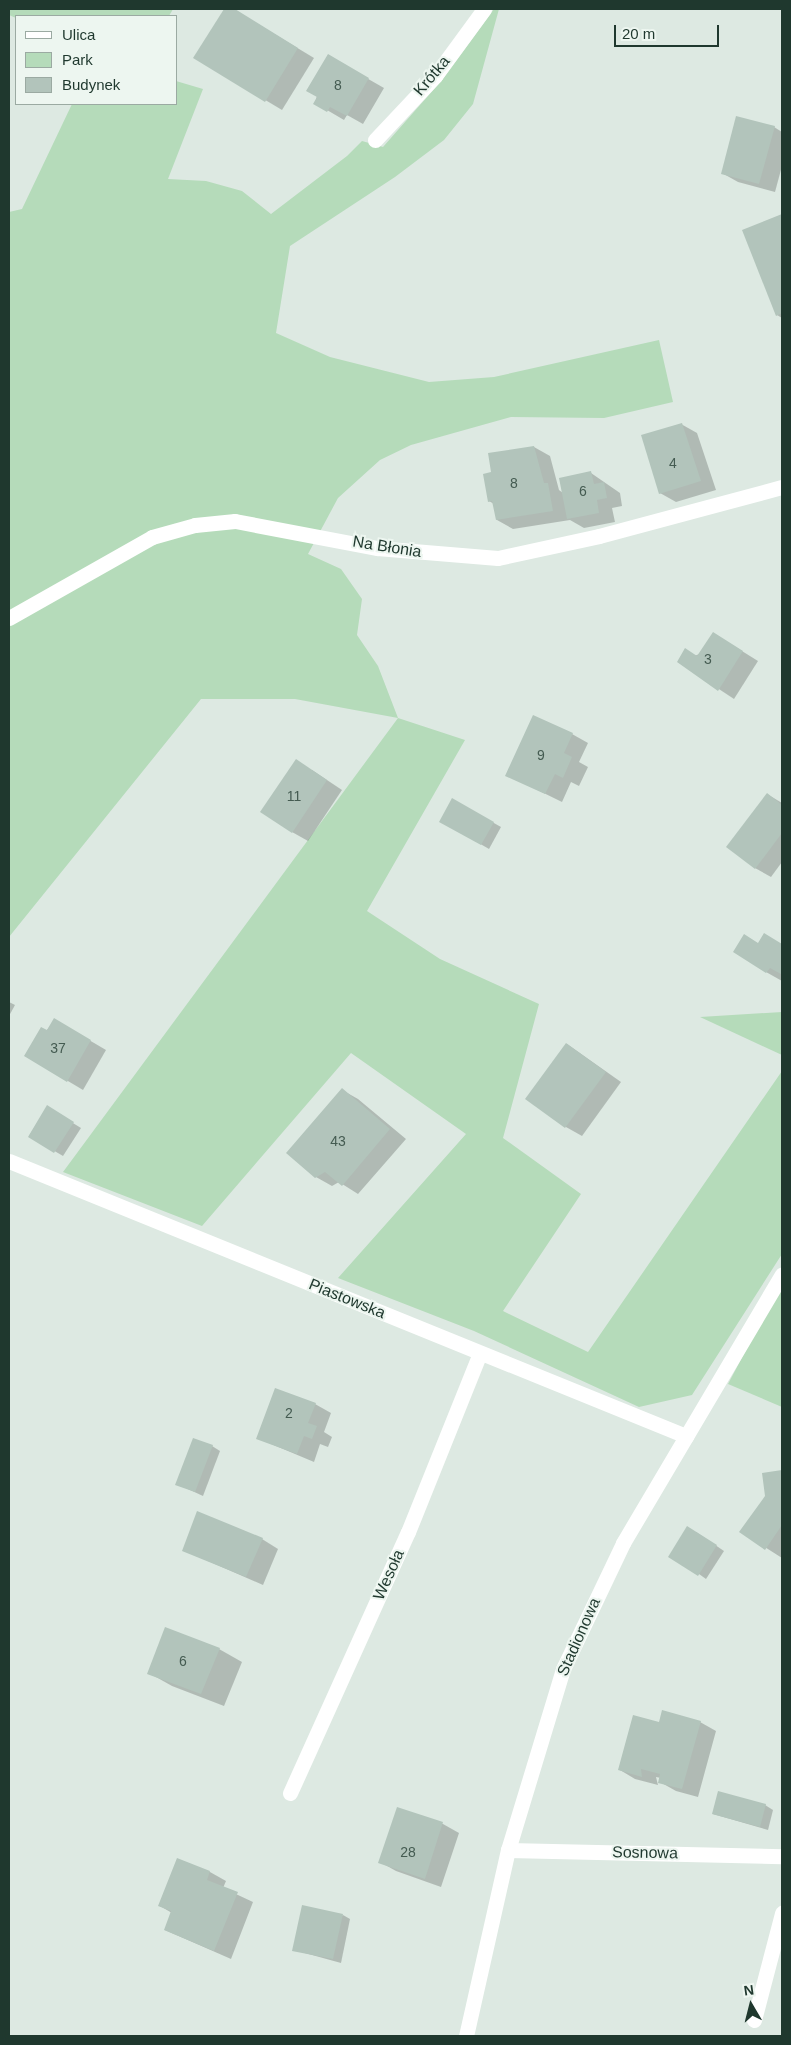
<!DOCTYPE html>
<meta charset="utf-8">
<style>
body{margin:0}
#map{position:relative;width:791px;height:2045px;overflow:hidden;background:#dde9e2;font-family:Helvetica,sans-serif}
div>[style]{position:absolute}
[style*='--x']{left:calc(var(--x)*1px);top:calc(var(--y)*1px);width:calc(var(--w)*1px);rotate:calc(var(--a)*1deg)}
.green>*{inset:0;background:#b5dbba}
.shadow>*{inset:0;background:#0003}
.building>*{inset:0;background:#b2c4bb}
.minor>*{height:15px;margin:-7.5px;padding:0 7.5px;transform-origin:7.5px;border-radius:7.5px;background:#fff}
span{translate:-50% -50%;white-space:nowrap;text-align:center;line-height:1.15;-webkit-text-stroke:4px #edf6f0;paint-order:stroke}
.number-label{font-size:14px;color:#445b51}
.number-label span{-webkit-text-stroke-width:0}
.street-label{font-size:16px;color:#1f382e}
.frame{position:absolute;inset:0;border:10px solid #1f382e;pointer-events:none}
.legend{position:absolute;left:15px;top:15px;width:162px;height:90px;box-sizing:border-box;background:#edf6f0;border:1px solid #9baaa2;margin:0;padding:6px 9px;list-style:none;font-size:15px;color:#1f382e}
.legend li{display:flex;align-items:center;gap:10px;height:25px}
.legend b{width:25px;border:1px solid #9baaa2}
.north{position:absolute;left:726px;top:1980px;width:50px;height:50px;-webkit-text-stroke:4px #edf6f0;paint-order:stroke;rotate:352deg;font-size:14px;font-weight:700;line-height:20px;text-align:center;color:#1f382e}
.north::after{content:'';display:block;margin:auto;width:18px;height:22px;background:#1f382e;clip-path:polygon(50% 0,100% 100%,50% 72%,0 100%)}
.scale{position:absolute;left:614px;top:25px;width:105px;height:22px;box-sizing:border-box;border:2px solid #1f382e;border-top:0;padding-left:6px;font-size:15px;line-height:18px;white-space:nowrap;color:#1f382e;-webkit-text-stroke:4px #edf6f0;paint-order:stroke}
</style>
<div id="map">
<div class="green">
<div style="clip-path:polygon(9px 9px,173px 9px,169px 16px,16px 18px,9px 15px)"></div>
<div style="clip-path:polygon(494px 9px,499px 9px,473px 104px,444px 140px,395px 177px,290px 246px,276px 333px,330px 357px,429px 382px,494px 377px,659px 340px,673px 402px,604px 418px,511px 417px,411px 445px,380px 460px,338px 498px,308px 554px,341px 569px,362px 599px,357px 635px,378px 666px,398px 718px,465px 740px,367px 911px,440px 959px,539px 1004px,503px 1138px,581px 1194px,503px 1311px,588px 1352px,782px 1071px,782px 1254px,692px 1395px,639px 1407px,474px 1331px,338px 1278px,466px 1134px,351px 1053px,202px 1226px,63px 1172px,398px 718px,295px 699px,201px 699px,9px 937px,9px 212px,22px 209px,72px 104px,176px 104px,176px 81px,203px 89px,168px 179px,206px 181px,242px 191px,271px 214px,347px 156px,362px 141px,383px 147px,442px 80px)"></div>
<div style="clip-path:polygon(782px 1012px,782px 1055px,700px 1017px)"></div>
<div style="clip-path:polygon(782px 1282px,782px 1407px,728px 1384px)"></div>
</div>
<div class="shadow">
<div style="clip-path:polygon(225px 9px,233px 9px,314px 58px,282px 110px,195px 58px)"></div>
<div style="clip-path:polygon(328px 56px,384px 88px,363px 124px,347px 115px,344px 120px,315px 103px)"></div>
<div style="clip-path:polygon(774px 127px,782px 132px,782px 166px,775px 192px,738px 182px,722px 173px)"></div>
<div style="clip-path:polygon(782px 216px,782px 318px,777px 315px,744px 231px)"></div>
<div style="clip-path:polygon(681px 424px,697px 433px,716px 490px,676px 502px,660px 493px)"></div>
<div style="clip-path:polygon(534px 447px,550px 456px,559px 490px,563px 493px,591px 473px,620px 493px,622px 506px,612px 508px,615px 522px,584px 528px,570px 520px,513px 529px,497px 520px,494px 504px,489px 501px,493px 473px)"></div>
<div style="clip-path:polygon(729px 643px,758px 661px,734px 699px,678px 662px)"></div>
<div style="clip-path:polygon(572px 734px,588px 743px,579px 762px,588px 767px,579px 786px,571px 782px,562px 802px,507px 775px)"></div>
<div style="clip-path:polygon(312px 770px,342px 790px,308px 841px,292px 832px)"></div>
<div style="clip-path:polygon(767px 794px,782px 803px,782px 862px,771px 877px,755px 868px)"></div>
<div style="clip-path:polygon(453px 800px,501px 827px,489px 849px,441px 821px)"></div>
<div style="clip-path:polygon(765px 935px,782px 945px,782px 981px,766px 972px,758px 944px)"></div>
<div style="clip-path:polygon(9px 1002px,15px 1005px,9px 1016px)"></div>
<div style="clip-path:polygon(55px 1020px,106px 1050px,83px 1090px,26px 1056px)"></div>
<div style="clip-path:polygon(567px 1044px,621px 1082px,582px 1136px,566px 1127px)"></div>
<div style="clip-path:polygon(342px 1090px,358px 1099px,406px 1139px,358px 1194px,339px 1182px,332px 1186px,316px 1177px)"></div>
<div style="clip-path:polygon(47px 1107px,81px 1128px,63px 1156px,29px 1136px)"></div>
<div style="clip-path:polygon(315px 1404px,331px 1413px,324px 1432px,332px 1437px,328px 1447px,320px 1444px,314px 1462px,257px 1438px)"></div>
<div style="clip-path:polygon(212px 1446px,220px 1451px,203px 1496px,177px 1484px)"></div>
<div style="clip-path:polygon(782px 1471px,782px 1558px,741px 1532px,766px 1496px,763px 1474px)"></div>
<div style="clip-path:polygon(696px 1532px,724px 1551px,706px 1579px,699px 1574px)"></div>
<div style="clip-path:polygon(262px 1539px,278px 1549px,263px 1585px,183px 1550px)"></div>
<div style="clip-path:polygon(219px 1649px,242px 1662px,224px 1706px,172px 1686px,149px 1673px)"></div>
<div style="clip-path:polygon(700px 1722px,716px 1731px,698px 1797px,676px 1791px,660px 1782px,661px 1778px,656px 1777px,658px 1785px,635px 1779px,620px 1770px)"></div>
<div style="clip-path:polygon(765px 1805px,773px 1810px,768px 1830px,713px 1814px)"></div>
<div style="clip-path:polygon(398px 1809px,443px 1824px,459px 1833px,441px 1887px,396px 1871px,380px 1862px)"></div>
<div style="clip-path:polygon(178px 1860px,210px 1872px,226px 1881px,223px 1888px,253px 1902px,231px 1959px,165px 1930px,172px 1913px,160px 1906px)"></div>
<div style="clip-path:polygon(343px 1915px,350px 1919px,341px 1963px,294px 1950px)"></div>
</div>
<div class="building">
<div style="clip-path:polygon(224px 9px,235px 9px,298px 48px,265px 102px,193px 58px)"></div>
<div style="clip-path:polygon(328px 54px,369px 78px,347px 116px,330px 107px,327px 112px,313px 104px,317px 97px,306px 91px)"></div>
<div style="clip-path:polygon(736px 116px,775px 126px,759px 184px,721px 174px)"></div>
<div style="clip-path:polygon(782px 214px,782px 313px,776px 316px,742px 230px)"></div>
<div style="clip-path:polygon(682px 423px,701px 481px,659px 494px,641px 435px)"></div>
<div style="clip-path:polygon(534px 446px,544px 483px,548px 483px,553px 511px,496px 520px,492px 501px,488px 502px,483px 474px,491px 472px,488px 453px)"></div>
<div style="clip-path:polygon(591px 471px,594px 484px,604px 482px,607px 498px,597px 500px,599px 513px,567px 519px,559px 478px)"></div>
<div style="clip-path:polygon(713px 632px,743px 651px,718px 691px,677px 662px,685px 648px,697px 656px)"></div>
<div style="clip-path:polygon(533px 715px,573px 733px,564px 753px,572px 757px,563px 778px,555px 774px,545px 794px,505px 776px)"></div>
<div style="clip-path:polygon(296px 759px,327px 780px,292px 833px,260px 812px)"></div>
<div style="clip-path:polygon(767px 793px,782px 805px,782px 833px,755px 869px,726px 847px)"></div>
<div style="clip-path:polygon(452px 798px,494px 822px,481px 845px,439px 822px)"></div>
<div style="clip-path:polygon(764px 933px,782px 944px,781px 974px,770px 968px,766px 973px,733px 952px,744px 934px,758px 943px)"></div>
<div style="clip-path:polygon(54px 1018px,91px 1040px,67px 1082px,24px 1056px,41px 1027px,47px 1030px)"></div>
<div style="clip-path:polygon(566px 1043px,606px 1072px,565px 1128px,525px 1099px)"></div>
<div style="clip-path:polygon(342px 1088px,390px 1129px,342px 1186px,325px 1172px,315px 1178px,286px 1153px)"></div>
<div style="clip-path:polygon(47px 1105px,74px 1122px,54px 1153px,28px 1137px)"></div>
<div style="clip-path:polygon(275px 1388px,316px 1403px,308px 1423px,317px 1426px,312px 1439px,304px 1436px,297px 1454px,256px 1439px)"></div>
<div style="clip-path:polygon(193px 1438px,213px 1445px,195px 1492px,175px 1485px)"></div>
<div style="clip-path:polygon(782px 1470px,782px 1525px,765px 1550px,739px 1532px,765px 1496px,762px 1473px)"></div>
<div style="clip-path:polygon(197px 1511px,263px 1538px,246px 1577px,182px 1551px)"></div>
<div style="clip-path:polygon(687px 1526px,717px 1545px,698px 1576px,668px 1557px)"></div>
<div style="clip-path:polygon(165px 1627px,220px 1648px,201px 1694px,147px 1674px)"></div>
<div style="clip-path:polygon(662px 1710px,701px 1721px,682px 1789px,658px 1783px,660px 1774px,641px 1769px,642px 1777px,618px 1770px,633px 1715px,659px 1722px)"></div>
<div style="clip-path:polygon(718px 1791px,766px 1804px,760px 1827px,712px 1814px)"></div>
<div style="clip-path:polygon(397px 1807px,443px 1822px,425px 1879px,378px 1863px)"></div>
<div style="clip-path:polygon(177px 1858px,210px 1871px,207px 1880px,238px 1892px,214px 1951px,164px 1930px,171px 1911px,158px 1906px)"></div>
<div style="clip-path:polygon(302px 1905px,343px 1914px,333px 1959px,292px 1951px)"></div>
</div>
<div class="minor">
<div style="--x:375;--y:140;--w:88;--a:-46.8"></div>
<div style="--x:435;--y:76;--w:83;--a:-53.8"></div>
<div style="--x:9;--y:618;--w:164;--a:-29.5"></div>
<div style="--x:152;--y:537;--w:45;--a:-15.6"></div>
<div style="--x:195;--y:525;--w:40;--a:-5.7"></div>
<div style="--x:235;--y:521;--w:145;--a:10.8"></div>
<div style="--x:377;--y:548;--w:121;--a:4.7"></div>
<div style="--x:498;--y:558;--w:103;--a:-12.3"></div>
<div style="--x:599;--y:536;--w:189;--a:-15"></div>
<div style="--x:9;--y:1161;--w:731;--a:22.11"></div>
<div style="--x:290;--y:1793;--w:286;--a:-65.7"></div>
<div style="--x:408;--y:1532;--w:193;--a:-68.1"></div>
<div style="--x:508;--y:1850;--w:274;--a:1.3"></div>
<div style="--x:754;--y:2020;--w:111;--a:-75.3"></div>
<div style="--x:466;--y:2036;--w:191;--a:-77.3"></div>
<div style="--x:508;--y:1850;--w:189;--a:-73.1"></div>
<div style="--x:563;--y:1669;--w:140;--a:-64.5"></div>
<div style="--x:623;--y:1543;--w:312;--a:-59.4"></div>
</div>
<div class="number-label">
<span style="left:338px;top:85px">8</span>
<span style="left:673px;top:463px">4</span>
<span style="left:514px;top:483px">8</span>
<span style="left:583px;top:491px">6</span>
<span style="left:708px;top:659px">3</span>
<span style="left:541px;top:755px">9</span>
<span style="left:294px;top:796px">11</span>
<span style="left:58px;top:1048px">37</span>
<span style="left:338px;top:1141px">43</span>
<span style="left:289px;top:1413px">2</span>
<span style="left:183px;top:1661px">6</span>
<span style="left:408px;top:1852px">28</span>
</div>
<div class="street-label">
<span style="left:432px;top:76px;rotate:-50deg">Krótka</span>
<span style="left:387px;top:547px;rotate:9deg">Na Błonia</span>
<span style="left:347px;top:1299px;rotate:22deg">Piastowska</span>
<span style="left:389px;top:1575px;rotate:-66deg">Wesoła</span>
<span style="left:579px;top:1637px;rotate:-66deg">Stadionowa</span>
<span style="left:645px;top:1853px;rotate:1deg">Sosnowa</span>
</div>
<div class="frame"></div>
<ul class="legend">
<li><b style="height:6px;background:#fff"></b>Ulica</li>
<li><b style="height:14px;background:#b5dbba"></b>Park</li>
<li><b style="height:14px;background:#b2c4bb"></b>Budynek</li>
</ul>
<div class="north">N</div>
<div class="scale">20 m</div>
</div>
